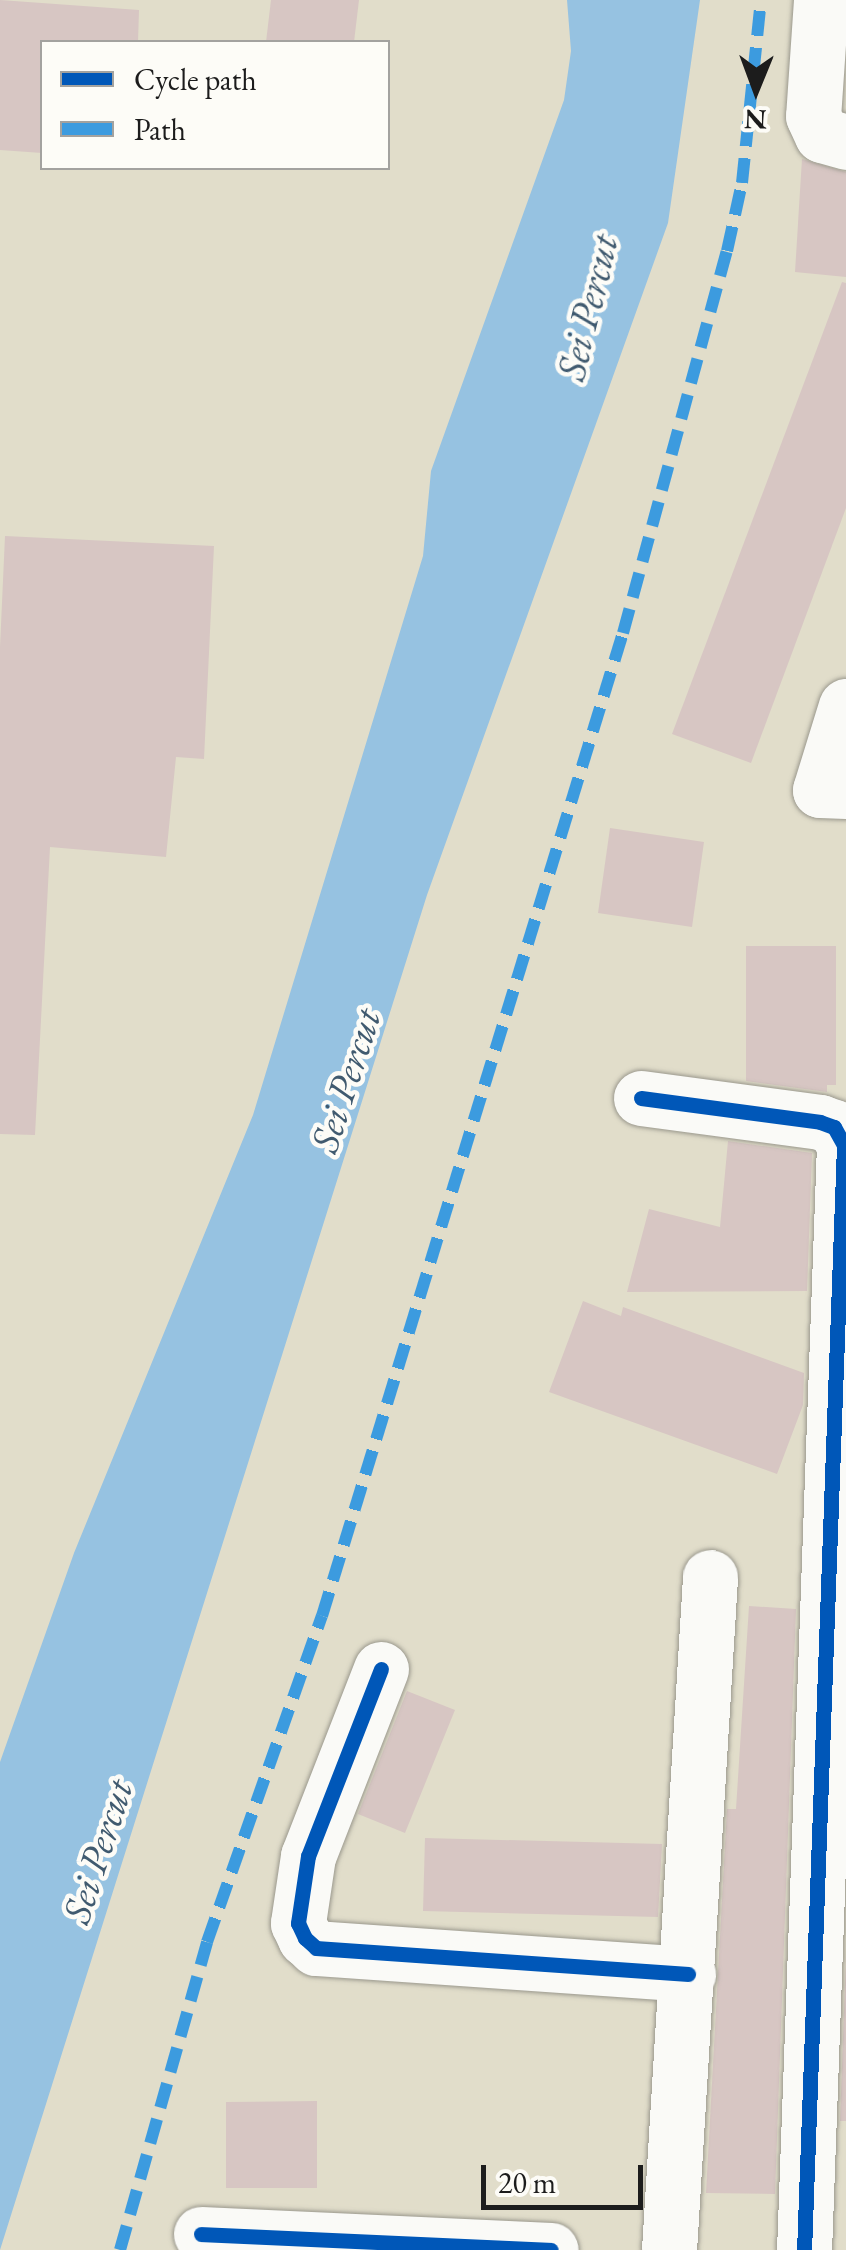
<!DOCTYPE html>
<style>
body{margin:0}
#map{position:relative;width:846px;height:2250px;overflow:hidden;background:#e1ddca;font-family:"EB Garamond",serif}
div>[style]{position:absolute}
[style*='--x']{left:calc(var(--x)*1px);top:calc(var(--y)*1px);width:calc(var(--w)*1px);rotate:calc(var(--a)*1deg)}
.water>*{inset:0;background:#96c2e1}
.building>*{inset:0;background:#d7c6c3}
.roads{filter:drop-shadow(0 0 2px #9a988d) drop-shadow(0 0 2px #9a988d)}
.minor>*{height:55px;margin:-27.5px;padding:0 27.5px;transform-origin:27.5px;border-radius:27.5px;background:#fafaf7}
.quiet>*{height:12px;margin-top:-6px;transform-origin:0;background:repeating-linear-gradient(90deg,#3c9bdf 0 25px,transparent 0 37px)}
.cycleway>*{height:15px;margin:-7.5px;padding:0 7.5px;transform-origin:7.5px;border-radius:7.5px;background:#0057b8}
span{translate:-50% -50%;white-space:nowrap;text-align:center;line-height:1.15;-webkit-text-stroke:9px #fdfcf7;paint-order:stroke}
.water-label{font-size:40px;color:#405a6f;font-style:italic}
.legend{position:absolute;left:40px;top:40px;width:350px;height:130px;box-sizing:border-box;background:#fdfcf7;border:2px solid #a3a29f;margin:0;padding:12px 18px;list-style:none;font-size:30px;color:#1c1c1c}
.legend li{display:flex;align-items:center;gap:20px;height:50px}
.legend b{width:50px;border:2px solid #a3a29f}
.north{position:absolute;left:706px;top:40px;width:100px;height:100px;-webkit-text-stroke:8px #fdfcf7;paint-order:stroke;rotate:181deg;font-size:28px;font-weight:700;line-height:40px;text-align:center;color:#1c1c1c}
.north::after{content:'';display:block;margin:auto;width:35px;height:45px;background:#1c1c1c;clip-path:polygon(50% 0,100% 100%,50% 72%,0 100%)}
.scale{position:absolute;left:481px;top:2165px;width:162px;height:45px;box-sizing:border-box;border:5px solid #1c1c1c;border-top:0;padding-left:12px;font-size:30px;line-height:35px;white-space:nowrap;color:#1c1c1c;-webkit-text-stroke:8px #fdfcf7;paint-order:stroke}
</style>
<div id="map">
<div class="water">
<div style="clip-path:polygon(567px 0,700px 0,668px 223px,427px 895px,0 2250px,0 1762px,74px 1553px,253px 1115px,423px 556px,431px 471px,564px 100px,571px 51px)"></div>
</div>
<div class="building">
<div style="clip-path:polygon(0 0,139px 10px,138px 42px,42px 42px,42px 153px,0 150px)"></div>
<div style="clip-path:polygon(271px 0,359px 0,354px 42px,266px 42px)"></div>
<div style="clip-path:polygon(802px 159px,846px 172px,846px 277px,795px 272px)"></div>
<div style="clip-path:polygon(842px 282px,846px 283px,846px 508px,751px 763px,672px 734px)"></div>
<div style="clip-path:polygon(5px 536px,214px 546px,204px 759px,176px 757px,166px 857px,50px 847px,35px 1135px,0 1134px,0 647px)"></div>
<div style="clip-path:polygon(610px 828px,704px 842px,692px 927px,598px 913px)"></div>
<div style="clip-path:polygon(746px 946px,836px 946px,836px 1085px,827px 1085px,827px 1092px,746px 1081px)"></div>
<div style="clip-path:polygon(728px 1141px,812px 1153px,807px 1291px,627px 1292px,649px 1209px,720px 1227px)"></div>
<div style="clip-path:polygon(583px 1301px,621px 1316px,623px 1307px,804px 1373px,803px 1405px,777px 1474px,549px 1392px)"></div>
<div style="clip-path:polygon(749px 1606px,796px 1609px,775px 2194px,706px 2193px,727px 1809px,736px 1809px)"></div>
<div style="clip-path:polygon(407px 1691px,455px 1710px,405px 1833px,358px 1814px)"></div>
<div style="clip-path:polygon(425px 1838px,662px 1844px,658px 1917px,423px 1911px)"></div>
<div style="clip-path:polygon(846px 1954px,846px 2121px,840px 2121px)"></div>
<div style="clip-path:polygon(317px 2101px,317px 2188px,226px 2188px,226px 2102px)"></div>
</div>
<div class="roads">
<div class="minor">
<div style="--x:821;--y:0;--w:116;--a:93.9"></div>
<div style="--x:813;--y:116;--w:21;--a:65"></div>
<div style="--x:822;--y:135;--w:25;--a:16"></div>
<div style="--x:846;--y:706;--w:88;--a:107.2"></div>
<div style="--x:820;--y:790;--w:26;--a:2"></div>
<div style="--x:641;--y:1098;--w:181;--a:7.6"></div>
<div style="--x:820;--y:1122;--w:15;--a:20"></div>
<div style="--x:834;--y:1127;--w:21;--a:61"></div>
<div style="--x:844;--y:1145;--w:1106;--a:92.07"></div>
<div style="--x:381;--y:1669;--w:201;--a:111.3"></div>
<div style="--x:308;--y:1856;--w:68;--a:98.5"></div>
<div style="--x:298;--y:1923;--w:17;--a:65"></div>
<div style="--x:305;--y:1938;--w:15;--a:42"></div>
<div style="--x:316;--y:1948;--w:373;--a:4"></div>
<div style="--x:201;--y:2234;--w:350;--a:2.6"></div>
<div style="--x:669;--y:2250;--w:674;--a:-86.51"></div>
</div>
</div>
<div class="quiet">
<div style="--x:120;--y:2250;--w:320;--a:-74.2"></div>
<div style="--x:207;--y:1942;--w:346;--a:-70.6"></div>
<div style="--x:322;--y:1616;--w:1028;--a:-72.98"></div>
<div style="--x:623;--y:633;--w:396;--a:-74.8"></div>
<div style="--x:727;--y:251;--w:70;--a:-77.6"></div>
<div style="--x:742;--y:183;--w:184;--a:-84.1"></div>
</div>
<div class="cycleway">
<div style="--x:641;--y:1098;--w:181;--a:7.6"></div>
<div style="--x:820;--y:1122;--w:15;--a:20"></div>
<div style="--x:834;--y:1127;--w:21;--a:61"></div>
<div style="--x:844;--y:1145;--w:1106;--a:92.07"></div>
<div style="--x:381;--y:1669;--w:201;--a:111.3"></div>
<div style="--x:308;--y:1856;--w:68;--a:98.5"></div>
<div style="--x:298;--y:1923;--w:17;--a:65"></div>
<div style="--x:305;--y:1938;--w:15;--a:42"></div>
<div style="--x:316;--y:1948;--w:373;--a:4"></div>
<div style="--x:201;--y:2234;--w:350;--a:2.6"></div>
</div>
<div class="water-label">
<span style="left:587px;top:307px;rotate:-76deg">Sei Percut</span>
<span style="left:345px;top:1080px;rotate:-72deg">Sei Percut</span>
<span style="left:97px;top:1851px;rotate:-72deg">Sei Percut</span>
</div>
<ul class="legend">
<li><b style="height:12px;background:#0057b8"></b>Cycle path</li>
<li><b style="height:12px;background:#3c9bdf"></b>Path</li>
</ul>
<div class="north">N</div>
<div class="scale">20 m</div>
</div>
